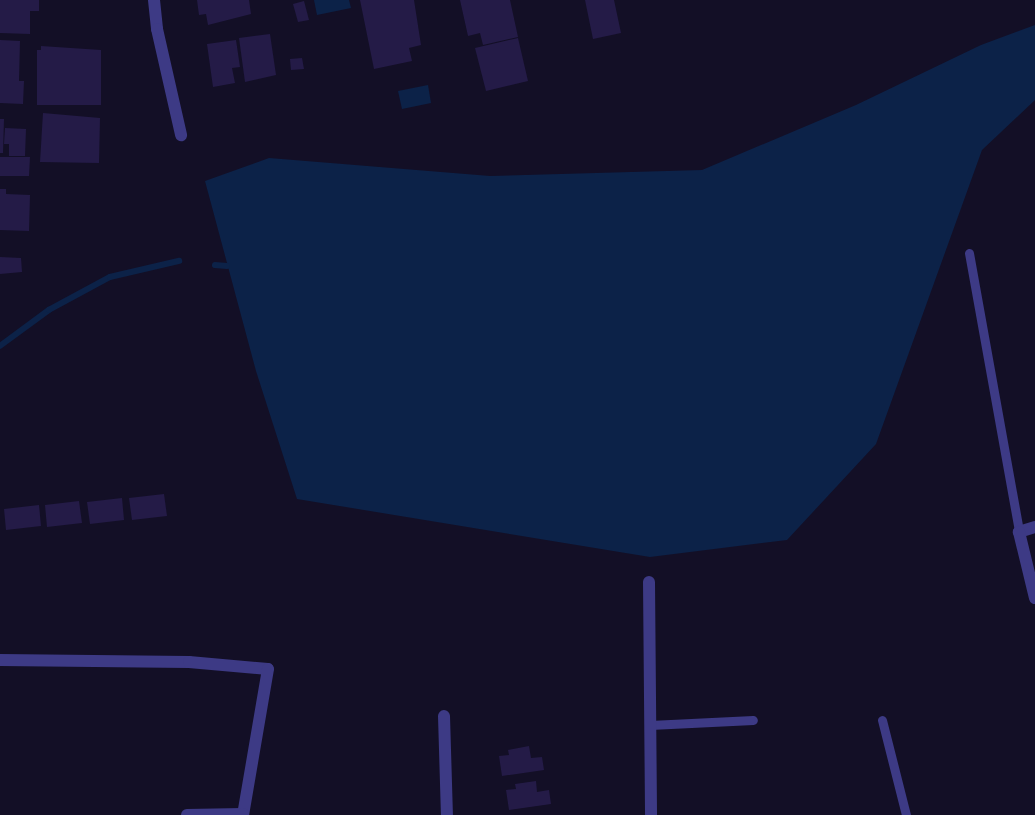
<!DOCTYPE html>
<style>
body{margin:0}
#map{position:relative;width:1035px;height:815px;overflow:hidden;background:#130f26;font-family:"Work Sans",sans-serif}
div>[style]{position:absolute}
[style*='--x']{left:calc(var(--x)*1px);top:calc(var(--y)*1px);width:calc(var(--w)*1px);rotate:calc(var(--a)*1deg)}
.water>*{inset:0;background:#0c2248}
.stream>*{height:5.5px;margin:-2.75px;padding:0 2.75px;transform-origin:2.75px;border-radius:2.75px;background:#0c2248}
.building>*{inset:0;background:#241b47}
.lane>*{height:9px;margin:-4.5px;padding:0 4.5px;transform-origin:4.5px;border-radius:4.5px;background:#3d3a85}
.street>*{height:12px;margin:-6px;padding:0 6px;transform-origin:6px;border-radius:6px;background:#3d3a85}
span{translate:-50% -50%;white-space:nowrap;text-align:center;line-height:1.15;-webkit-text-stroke:4px #130f26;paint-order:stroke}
</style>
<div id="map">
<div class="water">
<div style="clip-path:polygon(314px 0,349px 0,351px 8px,317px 15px)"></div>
<div style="clip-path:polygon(1035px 25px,1035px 100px,982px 150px,876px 444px,787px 540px,650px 557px,297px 499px,256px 371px,205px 181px,269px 158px,490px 176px,702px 170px,856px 105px,981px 45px)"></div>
<div style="clip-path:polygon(428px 85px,431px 103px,402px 109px,398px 91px)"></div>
</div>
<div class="stream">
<div style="--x:215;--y:265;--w:12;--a:5"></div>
<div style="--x:0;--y:346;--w:61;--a:-36.3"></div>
<div style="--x:49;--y:310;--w:69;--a:-28.4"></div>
<div style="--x:110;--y:277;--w:71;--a:-13.1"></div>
</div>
<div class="building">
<div style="clip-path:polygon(0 0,39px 0,39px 11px,30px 11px,30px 34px,0 33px)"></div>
<div style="clip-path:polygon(197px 0,249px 0,251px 14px,208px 25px,206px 14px,199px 15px)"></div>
<div style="clip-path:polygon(360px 0,414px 0,421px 45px,409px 48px,412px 61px,374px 69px)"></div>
<div style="clip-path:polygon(460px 0,510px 0,518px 37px,483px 45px,480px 33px,468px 36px)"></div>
<div style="clip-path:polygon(585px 0,614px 0,621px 33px,593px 39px)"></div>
<div style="clip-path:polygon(304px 1px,309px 20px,298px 22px,293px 4px)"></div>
<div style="clip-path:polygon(270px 34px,276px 75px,245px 82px,239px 38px)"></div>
<div style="clip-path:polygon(518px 38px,528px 81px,486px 91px,475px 48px)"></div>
<div style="clip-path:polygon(0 40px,20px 41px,19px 81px,24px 81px,23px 104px,0 103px)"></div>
<div style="clip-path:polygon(236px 40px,240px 67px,232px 68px,235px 83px,213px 87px,207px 44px)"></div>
<div style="clip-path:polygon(41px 46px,101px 50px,101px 105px,37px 105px,37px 50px,41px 50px)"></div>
<div style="clip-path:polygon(302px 58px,304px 69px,291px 70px,290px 59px)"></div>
<div style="clip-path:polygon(43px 113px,100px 118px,99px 163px,40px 162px)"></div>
<div style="clip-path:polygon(0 119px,4px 119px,3px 153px,0 153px)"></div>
<div style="clip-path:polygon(5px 128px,26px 129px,25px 156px,9px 156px,9px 144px,4px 144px)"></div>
<div style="clip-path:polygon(0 157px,30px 157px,29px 176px,0 176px)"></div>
<div style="clip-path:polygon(0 189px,6px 189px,6px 194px,30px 195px,29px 231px,0 230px)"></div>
<div style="clip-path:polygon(0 257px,21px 258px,22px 272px,0 274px)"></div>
<div style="clip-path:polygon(164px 494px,167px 516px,132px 520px,129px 498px)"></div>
<div style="clip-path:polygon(122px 498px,124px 520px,90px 524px,87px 502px)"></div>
<div style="clip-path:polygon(79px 501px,82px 523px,47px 527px,45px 505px)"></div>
<div style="clip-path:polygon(39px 505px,41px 526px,6px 530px,4px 509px)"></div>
<div style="clip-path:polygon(529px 746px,531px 758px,542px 757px,544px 770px,502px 776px,499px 756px,509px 755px,508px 750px)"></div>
<div style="clip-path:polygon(536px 781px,537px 792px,549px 790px,551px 804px,509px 810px,506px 790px,516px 789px,515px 784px)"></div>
</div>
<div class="lane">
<div style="--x:969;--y:253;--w:283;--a:79.8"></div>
<div style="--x:882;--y:720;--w:98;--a:75.8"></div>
<div style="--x:650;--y:725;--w:103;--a:-2.8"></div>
</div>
<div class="street">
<div style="--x:154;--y:0;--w:29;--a:84"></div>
<div style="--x:157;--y:29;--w:109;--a:77.2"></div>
<div style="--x:1035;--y:527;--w:17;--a:163"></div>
<div style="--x:1019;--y:532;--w:68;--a:76.4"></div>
<div style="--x:649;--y:582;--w:233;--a:89.5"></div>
<div style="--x:0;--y:660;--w:189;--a:0.6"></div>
<div style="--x:189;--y:662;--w:79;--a:5.1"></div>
<div style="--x:268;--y:669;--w:148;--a:99.7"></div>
<div style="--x:444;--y:716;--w:99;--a:88.3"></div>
<div style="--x:187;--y:815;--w:56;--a:-1"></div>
</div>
</div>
